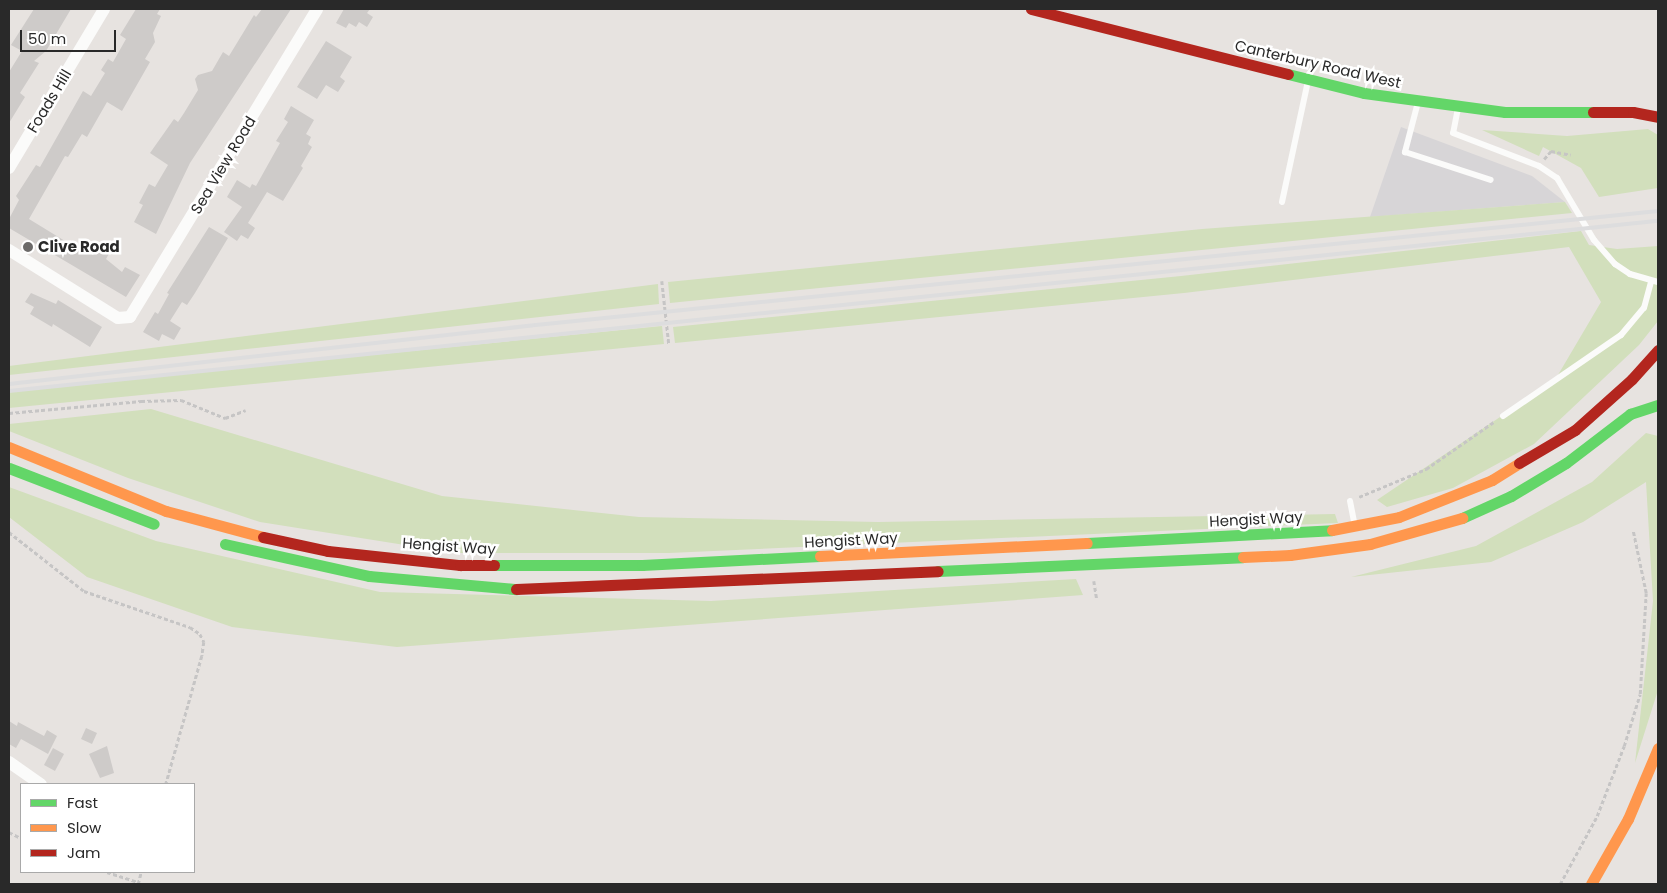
<!DOCTYPE html>
<style>
body{margin:0}
#map{position:relative;width:1667px;height:893px;overflow:hidden;background:#e7e3e0;font-family:Poppins,sans-serif}
div>[style]{position:absolute}
[style*='--x']{left:calc(var(--x)*1px);top:calc(var(--y)*1px);width:calc(var(--w)*1px);rotate:calc(var(--a)*1deg)}
.industrial>*{inset:0;background:#d7d5d7}
.green>*{inset:0;background:#d2dfbc}
.building>*{inset:0;background:#cecbc9}
.path>*{height:2.5px;margin-top:-1.25px;transform-origin:0;background:repeating-linear-gradient(90deg,#c6c5c5 0 4px,transparent 0 6.5px)}
.lane>*{height:6px;margin:-3px;padding:0 3px;transform-origin:3px;border-radius:3px;background:#fbfbfa}
.street>*{height:12px;margin:-6px;padding:0 6px;transform-origin:6px;border-radius:6px;background:#fbfbfa}
.fast>*{height:11px;margin:-5.5px;padding:0 5.5px;transform-origin:5.5px;border-radius:5.5px;background:#63d668}
.slow>*{height:11px;margin:-5.5px;padding:0 5.5px;transform-origin:5.5px;border-radius:5.5px;background:#ff974d}
.jam>*{height:11px;margin:-5.5px;padding:0 5.5px;transform-origin:5.5px;border-radius:5.5px;background:#b3261e}
.rail>*{height:4px;margin:-2px;padding:0 2px;transform-origin:2px;border-radius:2px;background:#ddddde}
.dots>*{width:14px;height:14px;translate:-50% -50%;box-sizing:border-box;border:2px solid #fff;border-radius:50%}
span{translate:-50% -50%;white-space:nowrap;text-align:center;line-height:1.15;-webkit-text-stroke:5px #fff;paint-order:stroke}
.street-label{font-size:15px;color:#292929}
.poi-label{font-size:15px;color:#292929;font-weight:700}
.left{translate:0 -50%;text-align:left}
.frame{position:absolute;inset:0;border:10px solid #292929;pointer-events:none}
.legend{position:absolute;left:20px;top:783px;width:175px;height:90px;box-sizing:border-box;background:#fff;border:1px solid #a9a9a9;margin:0;padding:6px 9px;list-style:none;font-size:15px;color:#292929}
.legend li{display:flex;align-items:center;gap:10px;height:25px}
.legend b{width:25px;border:1px solid #a9a9a9}
.scale{position:absolute;left:20px;top:30px;width:96px;height:22px;box-sizing:border-box;border:2px solid #292929;border-top:0;padding-left:6px;font-size:15px;line-height:18px;white-space:nowrap;color:#292929;-webkit-text-stroke:4px #fff;paint-order:stroke}
</style>
<div id="map">
<div class="industrial">
<div style="clip-path:polygon(1401px 127px,1532px 176px,1565px 202px,1370px 217px)"></div>
</div>
<div class="green">
<div style="clip-path:polygon(1648px 129px,1658px 135px,1658px 188px,1599px 197px,1581px 168px,1543px 147px,1539px 156px,1482px 130px,1567px 136px)"></div>
<div style="clip-path:polygon(1565px 202px,1572px 213px,670px 303px,668px 282px,1202px 229px)"></div>
<div style="clip-path:polygon(1581px 231px,1589px 245px,1617px 249px,1658px 246px,1658px 321px,1639px 345px,1534px 444px,1453px 488px,1387px 507px,1377px 500px,1555px 380px,1601px 302px,1569px 247px,1184px 293px,675px 343px,673px 327px,1181px 276px)"></div>
<div style="clip-path:polygon(658px 284px,659px 304px,9px 375px,9px 366px)"></div>
<div style="clip-path:polygon(662px 326px,664px 344px,9px 408px,9px 391px)"></div>
<div style="clip-path:polygon(151px 409px,442px 496px,639px 517px,878px 522px,1335px 514px,1338px 523px,669px 553px,455px 553px,260px 522px,128px 478px,9px 431px,9px 424px)"></div>
<div style="clip-path:polygon(1646px 433px,1658px 436px,1658px 690px,1635px 763px,1653px 601px,1646px 482px,1583px 522px,1491px 562px,1351px 577px,1476px 546px,1592px 482px)"></div>
<div style="clip-path:polygon(9px 487px,156px 541px,380px 592px,711px 601px,1076px 579px,1083px 595px,397px 647px,232px 627px,87px 577px,9px 517px)"></div>
</div>
<div class="building">
<div style="clip-path:polygon(34px 9px,71px 9px,46px 51px,34px 61px,39px 63px,20px 93px,25px 97px,9px 123px,9px 72px,22px 51px,11px 45px)"></div>
<div style="clip-path:polygon(136px 9px,160px 9px,157px 14px,161px 16px,153px 33px,155px 42px,145px 59px,150px 62px,122px 111px,107px 102px,87px 137px,82px 134px,68px 157px,65px 156px,29px 219px,78px 249px,82px 242px,96px 251px,100px 246px,110px 252px,106px 259px,122px 272px,125px 267px,140px 275px,126px 297px,9px 228px,9px 219px,19px 200px,16px 196px,36px 165px,40px 167px,83px 91px,91px 96px,105px 73px,101px 70px,108px 59px,113px 62px,126px 39px,120px 35px)"></div>
<div style="clip-path:polygon(262px 9px,291px 9px,190px 163px,156px 234px,134px 222px,143px 205px,139px 203px,149px 184px,155px 187px,168px 165px,150px 153px,174px 119px,178px 122px,184px 113px,198px 90px,195px 79px,198px 75px,212px 71px,223px 52px,229px 56px,254px 15px,256px 17px)"></div>
<div style="clip-path:polygon(344px 9px,370px 9px,367px 13px,373px 17px,367px 27px,359px 22px,356px 27px,349px 23px,346px 28px,336px 23px)"></div>
<div style="clip-path:polygon(326px 41px,352px 57px,340px 77px,345px 81px,338px 92px,326px 85px,317px 99px,297px 87px)"></div>
<div style="clip-path:polygon(291px 106px,314px 120px,306px 134px,311px 137px,308px 144px,312px 147px,301px 166px,303px 168px,283px 201px,267px 192px,248px 223px,255px 228px,248px 239px,241px 235px,237px 241px,224px 232px,242px 207px,227px 197px,237px 180px,250px 188px,252px 184px,256px 186px,280px 143px,276px 141px,288px 122px,284px 119px)"></div>
<div style="clip-path:polygon(209px 227px,228px 238px,195px 293px,187px 305px,182px 302px,170px 321px,181px 328px,174px 340px,162px 334px,159px 341px,143px 332px,155px 312px,158px 314px,169px 294px,167px 293px)"></div>
<div style="clip-path:polygon(31px 293px,56px 304px,58px 300px,102px 327px,90px 347px,53px 324px,52px 327px,30px 314px,34px 307px,25px 302px)"></div>
<div style="clip-path:polygon(9px 721px,17px 726px,18px 722px,44px 736px,47px 730px,57px 736px,48px 754px,21px 739px,16px 748px,9px 744px)"></div>
<div style="clip-path:polygon(86px 728px,97px 733px,92px 744px,81px 739px)"></div>
<div style="clip-path:polygon(107px 746px,114px 773px,100px 778px,89px 754px)"></div>
<div style="clip-path:polygon(53px 748px,64px 754px,55px 771px,44px 765px)"></div>
</div>
<div class="path">
<div style="--x:1544;--y:159;--w:11;--a:-49"></div>
<div style="--x:1551;--y:151;--w:20;--a:11"></div>
<div style="--x:662;--y:281;--w:63;--a:83.7"></div>
<div style="--x:9;--y:413;--w:133;--a:-5.2"></div>
<div style="--x:141;--y:401;--w:40;--a:-1.4"></div>
<div style="--x:181;--y:400;--w:48;--a:22.2"></div>
<div style="--x:225;--y:418;--w:22;--a:-21"></div>
<div style="--x:1359;--y:497;--w:73;--a:-22.7"></div>
<div style="--x:1426;--y:469;--w:84;--a:-34.8"></div>
<div style="--x:9;--y:532;--w:95;--a:38.2"></div>
<div style="--x:84;--y:591;--w:112;--a:18.8"></div>
<div style="--x:190;--y:627;--w:12;--a:35"></div>
<div style="--x:200;--y:634;--w:9;--a:63"></div>
<div style="--x:204;--y:642;--w:14;--a:98"></div>
<div style="--x:202;--y:656;--w:133;--a:105.7"></div>
<div style="--x:1094;--y:581;--w:19;--a:81"></div>
<div style="--x:9;--y:832;--w:13;--a:27"></div>
<div style="--x:107;--y:872;--w:33;--a:18"></div>
<div style="--x:138;--y:884;--w:12;--a:-76"></div>
<div style="--x:1560;--y:884;--w:77;--a:-61.4"></div>
<div style="--x:1597;--y:816;--w:75;--a:-68.9"></div>
<div style="--x:1624;--y:746;--w:54;--a:-72.9"></div>
<div style="--x:1640;--y:694;--w:101;--a:-86.6"></div>
<div style="--x:1646;--y:593;--w:63;--a:-101.8"></div>
</div>
<div class="lane">
<div style="--x:1418;--y:102;--w:52;--a:104.6"></div>
<div style="--x:1405;--y:152;--w:90;--a:18"></div>
<div style="--x:1458;--y:108;--w:25;--a:101"></div>
<div style="--x:1453;--y:133;--w:92;--a:21"></div>
<div style="--x:1539;--y:166;--w:22;--a:34"></div>
<div style="--x:1557;--y:178;--w:72;--a:59.2"></div>
<div style="--x:1594;--y:240;--w:32;--a:49"></div>
<div style="--x:1615;--y:264;--w:18;--a:34"></div>
<div style="--x:1630;--y:274;--w:29;--a:16"></div>
<div style="--x:1282;--y:202;--w:124;--a:-77.9"></div>
<div style="--x:1503;--y:416;--w:143;--a:-34.5"></div>
<div style="--x:1621;--y:335;--w:35;--a:-50"></div>
<div style="--x:1644;--y:308;--w:27;--a:-75"></div>
<div style="--x:1350;--y:501;--w:21;--a:79"></div>
</div>
<div class="street">
<div style="--x:9;--y:168;--w:185;--a:-59.1"></div>
<div style="--x:9;--y:250;--w:128;--a:32"></div>
<div style="--x:118;--y:318;--w:12;--a:-5"></div>
<div style="--x:130;--y:317;--w:360;--a:-58.7"></div>
<div style="--x:9;--y:762;--w:39;--a:35"></div>
</div>
<div class="fast">
<div style="--x:1288;--y:74;--w:78;--a:14"></div>
<div style="--x:1364;--y:93;--w:142;--a:7.7"></div>
<div style="--x:1505;--y:112;--w:88;--a:0"></div>
<div style="--x:9;--y:468;--w:155;--a:21.1"></div>
<div style="--x:1462;--y:518;--w:54;--a:-24.2"></div>
<div style="--x:1511;--y:496;--w:64;--a:-31"></div>
<div style="--x:1566;--y:463;--w:81;--a:-37.4"></div>
<div style="--x:1630;--y:414;--w:29;--a:-18"></div>
<div style="--x:1087;--y:543;--w:245;--a:-3"></div>
<div style="--x:225;--y:544;--w:148;--a:12.5"></div>
<div style="--x:369;--y:576;--w:148;--a:5.1"></div>
<div style="--x:494;--y:565;--w:148;--a:0"></div>
<div style="--x:642;--y:565;--w:178;--a:-2.9"></div>
<div style="--x:938;--y:571;--w:305;--a:-2.6"></div>
</div>
<div class="slow">
<div style="--x:9;--y:447;--w:170;--a:22.2"></div>
<div style="--x:166;--y:511;--w:100;--a:15"></div>
<div style="--x:1332;--y:530;--w:68;--a:-11"></div>
<div style="--x:1399;--y:517;--w:100;--a:-21.7"></div>
<div style="--x:1492;--y:480;--w:32;--a:-32"></div>
<div style="--x:820;--y:556;--w:267;--a:-2.8"></div>
<div style="--x:1243;--y:557;--w:47;--a:-2.4"></div>
<div style="--x:1290;--y:555;--w:81;--a:-7.8"></div>
<div style="--x:1370;--y:544;--w:96;--a:-15.8"></div>
<div style="--x:1591;--y:884;--w:75;--a:-60.4"></div>
<div style="--x:1628;--y:819;--w:77;--a:-67.1"></div>
</div>
<div class="jam">
<div style="--x:1031;--y:9;--w:265;--a:14.2"></div>
<div style="--x:1593;--y:112;--w:40;--a:0"></div>
<div style="--x:1633;--y:112;--w:25;--a:11"></div>
<div style="--x:1519;--y:463;--w:65;--a:-30.5"></div>
<div style="--x:1575;--y:430;--w:76;--a:-41.8"></div>
<div style="--x:1632;--y:379;--w:39;--a:-48"></div>
<div style="--x:263;--y:537;--w:66;--a:12.2"></div>
<div style="--x:328;--y:551;--w:133;--a:6.1"></div>
<div style="--x:460;--y:565;--w:34;--a:0"></div>
<div style="--x:516;--y:589;--w:422;--a:-2.4"></div>
</div>
<div class="rail">
<div style="--x:9;--y:384;--w:530;--a:-6.39"></div>
<div style="--x:536;--y:325;--w:1128;--a:-5.8"></div>
<div style="--x:9;--y:391;--w:1658;--a:-5.89"></div>
</div>
<div class="dots">
<div style="left:28px;top:247px;background:#6c6a69"></div>
</div>
<div class="street-label">
<span style="left:1318px;top:64px;rotate:13deg">Canterbury Road West</span>
<span style="left:49px;top:101px;rotate:-59deg">Foads Hill</span>
<span style="left:223px;top:165px;rotate:-59deg">Sea View Road</span>
<span style="left:1256px;top:519px;rotate:-3deg">Hengist Way</span>
<span style="left:851px;top:540px;rotate:-3deg">Hengist Way</span>
<span style="left:449px;top:546px;rotate:4deg">Hengist Way</span>
</div>
<div class="poi-label">
<span class="left" style="left:38px;top:247px">Clive Road</span>
</div>
<div class="frame"></div>
<ul class="legend">
<li><b style="height:6px;background:#63d668"></b>Fast</li>
<li><b style="height:6px;background:#ff974d"></b>Slow</li>
<li><b style="height:6px;background:#b3261e"></b>Jam</li>
</ul>
<div class="scale">50 m</div>
</div>
